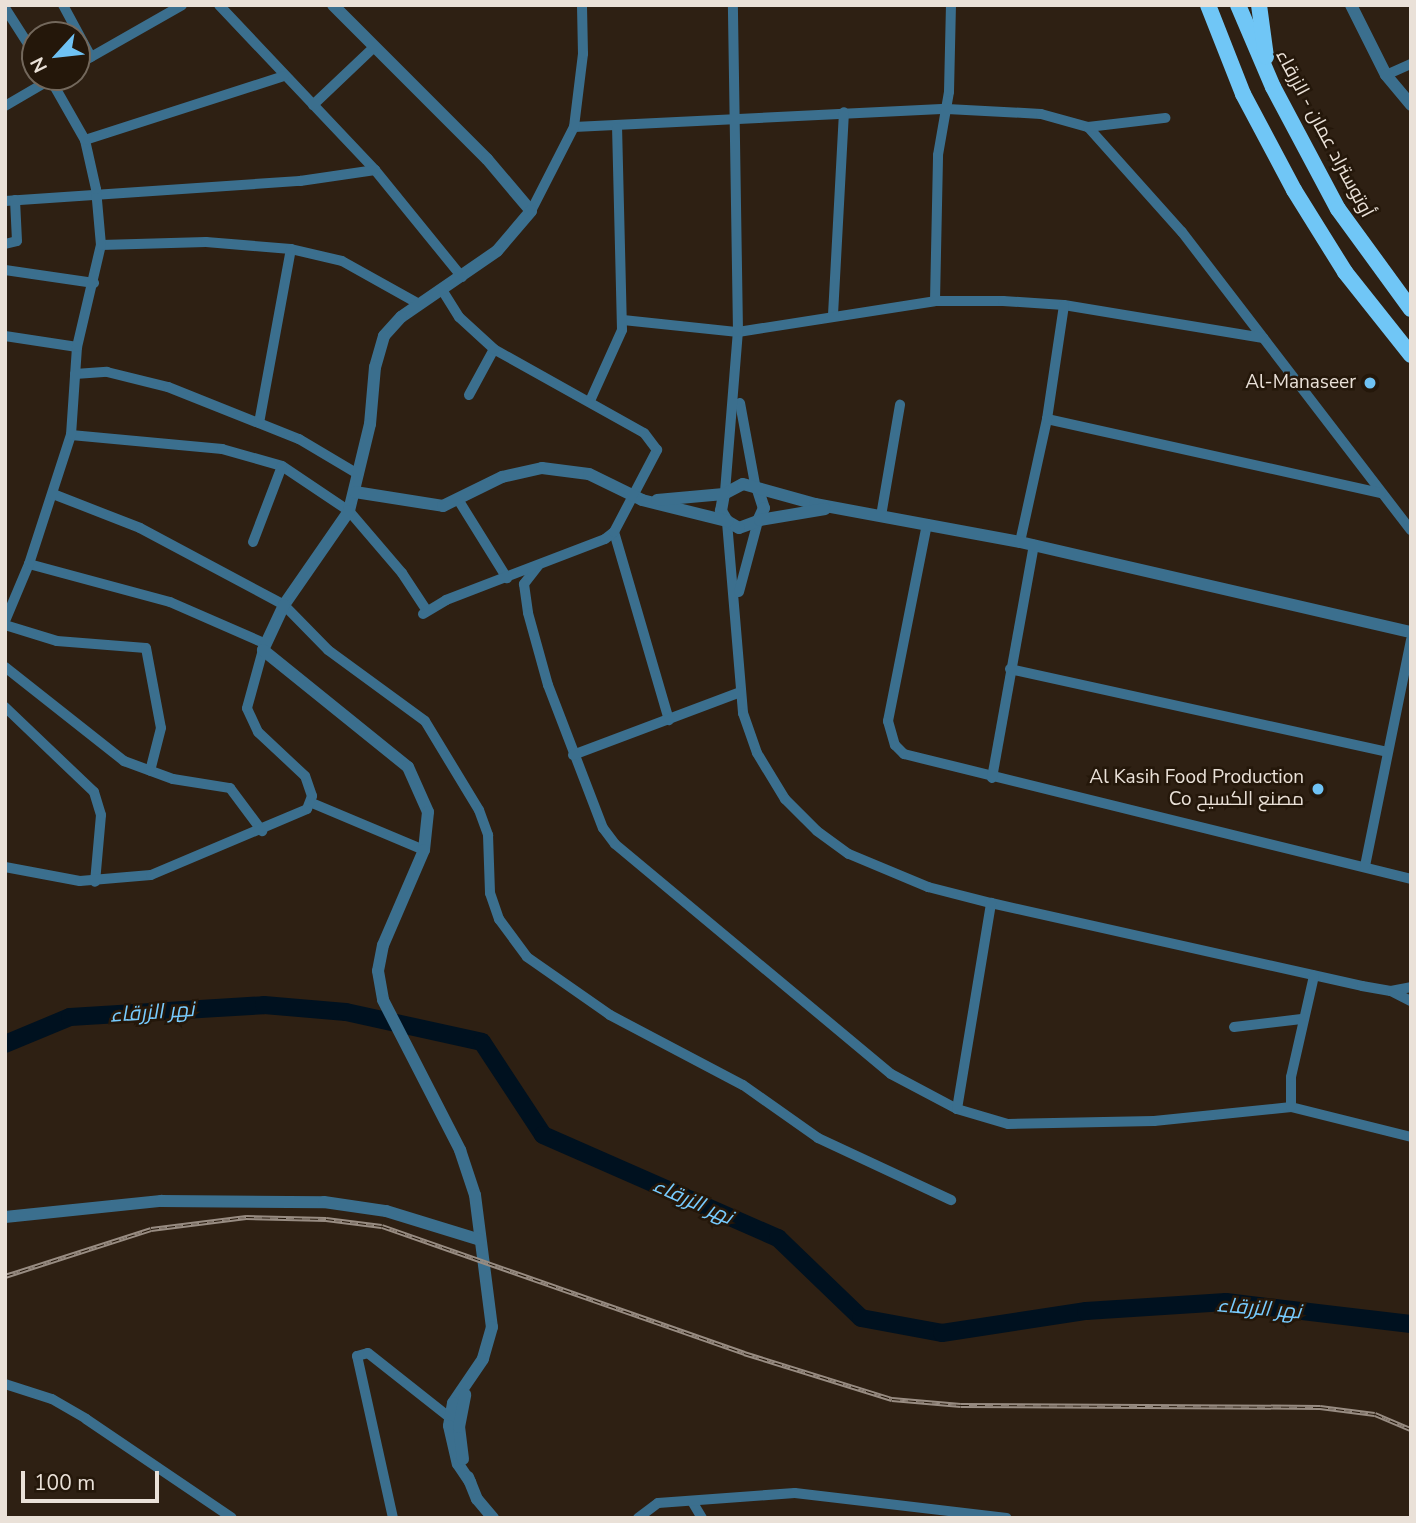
<!DOCTYPE html>
<meta charset="utf-8">
<style>
body{margin:0}
#map{position:relative;width:1416px;height:1523px;overflow:hidden;background:#2e2013;font-family:"Nunito Sans",Cairo,sans-serif}
div>[style]{position:absolute}
[style*='--x']{left:calc(var(--x)*1px);top:calc(var(--y)*1px);width:calc(var(--w)*1px);rotate:calc(var(--a)*1deg)}
.river>*{height:18px;margin:-9px;padding:0 9px;transform-origin:9px;border-radius:9px;background:#00111f}
.minor>*{height:10px;margin:-5px;padding:0 5px;transform-origin:5px;border-radius:5px;background:#3b6f8e}
.tertiary>*{height:12px;margin:-6px;padding:0 6px;transform-origin:6px;border-radius:6px;background:#3b6f8e}
.trunk>*{height:16px;margin:-8px;padding:0 8px;transform-origin:8px;border-radius:8px;background:#70c6f6}
.rail>*{height:5px;margin-top:-2.5px;transform-origin:0;background:repeating-linear-gradient(90deg,#24170a 0 8px,#988c82 0 16px);box-sizing:border-box;border-block:2px solid #988c82}
.dots>*{width:19px;height:19px;translate:-50% -50%;box-sizing:border-box;border:4px solid #24170a;border-radius:50%}
span{translate:-50% -50%;white-space:nowrap;text-align:center;line-height:1.15;-webkit-text-stroke:5px #24170a;paint-order:stroke}
.street-label{font-size:19px;color:#eae1d8}
.poi-label{font-size:19px;color:#eae1d8}
.right{translate:-100% -50%;text-align:right}
.water-label{font-size:21px;color:#78ccff;font-style:italic}
.frame{position:absolute;inset:0;border:7px solid #eae1d8;pointer-events:none}
.north{position:absolute;left:21px;top:21px;width:70px;height:70px;box-sizing:border-box;background:#24170a;border:2px solid #73685c;border-radius:50%;rotate:243deg;font-size:19px;font-weight:700;line-height:28px;text-align:center;color:#eae1d8}
.north::after{content:'';display:block;margin:auto;width:24px;height:32px;background:#6fc2f4;clip-path:polygon(50% 0,100% 100%,50% 72%,0 100%)}
.scale{position:absolute;left:21px;top:1471px;width:138px;height:32px;box-sizing:border-box;border:4px solid #eae1d8;border-top:0;padding-left:9px;font-size:21px;line-height:24px;white-space:nowrap;color:#eae1d8;-webkit-text-stroke:5px #24170a;paint-order:stroke}
</style>
<div id="map">
<div class="river">
<div style="--x:5;--y:1044;--w:70;--a:-22.6"></div>
<div style="--x:70;--y:1017;--w:194;--a:-3.5"></div>
<div style="--x:264;--y:1005;--w:82;--a:4.9"></div>
<div style="--x:346;--y:1012;--w:139;--a:12.4"></div>
<div style="--x:482;--y:1042;--w:111;--a:56.7"></div>
<div style="--x:543;--y:1135;--w:257;--a:23.7"></div>
<div style="--x:778;--y:1238;--w:115;--a:43.9"></div>
<div style="--x:861;--y:1318;--w:82;--a:10.5"></div>
<div style="--x:942;--y:1333;--w:146;--a:-8.7"></div>
<div style="--x:1086;--y:1311;--w:140;--a:-3.7"></div>
<div style="--x:1226;--y:1302;--w:186;--a:6.8"></div>
</div>
<div class="minor">
<div style="--x:63;--y:5;--w:59;--a:61.7"></div>
<div style="--x:219;--y:5;--w:227;--a:46.6"></div>
<div style="--x:375;--y:170;--w:138;--a:50.9"></div>
<div style="--x:5;--y:8;--w:56;--a:57.4"></div>
<div style="--x:77;--y:65;--w:121;--a:-29.7"></div>
<div style="--x:1386;--y:75;--w:27;--a:-24"></div>
<div style="--x:313;--y:105;--w:83;--a:-43.5"></div>
<div style="--x:5;--y:106;--w:56;--a:-30.3"></div>
<div style="--x:574;--y:127;--w:373;--a:-2.8"></div>
<div style="--x:947;--y:109;--w:94;--a:3"></div>
<div style="--x:1041;--y:114;--w:49;--a:15.5"></div>
<div style="--x:1088;--y:127;--w:141;--a:48.2"></div>
<div style="--x:1182;--y:232;--w:376;--a:52.5"></div>
<div style="--x:1088;--y:127;--w:78;--a:-6.7"></div>
<div style="--x:85;--y:140;--w:209;--a:-17.8"></div>
<div style="--x:5;--y:201;--w:296;--a:-3.9"></div>
<div style="--x:300;--y:181;--w:76;--a:-8.3"></div>
<div style="--x:531;--y:211;--w:94;--a:-62.9"></div>
<div style="--x:574;--y:127;--w:74;--a:-83"></div>
<div style="--x:583;--y:54;--w:49;--a:-91.2"></div>
<div style="--x:5;--y:244;--w:12;--a:-14"></div>
<div style="--x:17;--y:241;--w:41;--a:-92.8"></div>
<div style="--x:101;--y:245;--w:105;--a:-1.6"></div>
<div style="--x:206;--y:242;--w:85;--a:4.7"></div>
<div style="--x:291;--y:249;--w:52;--a:13.2"></div>
<div style="--x:342;--y:261;--w:88;--a:29.2"></div>
<div style="--x:5;--y:270;--w:90;--a:8.3"></div>
<div style="--x:935;--y:301;--w:146;--a:-88.8"></div>
<div style="--x:938;--y:155;--w:64;--a:-80.1"></div>
<div style="--x:949;--y:92;--w:87;--a:-88.7"></div>
<div style="--x:833;--y:315;--w:203;--a:-86.9"></div>
<div style="--x:623;--y:320;--w:116;--a:6"></div>
<div style="--x:738;--y:332;--w:199;--a:-8.9"></div>
<div style="--x:935;--y:301;--w:68;--a:0"></div>
<div style="--x:1003;--y:301;--w:61;--a:3.8"></div>
<div style="--x:1064;--y:305;--w:202;--a:9.4"></div>
<div style="--x:5;--y:336;--w:73;--a:8.7"></div>
<div style="--x:75;--y:374;--w:32;--a:-4"></div>
<div style="--x:107;--y:372;--w:63;--a:13.8"></div>
<div style="--x:168;--y:387;--w:141;--a:21.7"></div>
<div style="--x:299;--y:439;--w:69;--a:30.7"></div>
<div style="--x:469;--y:395;--w:52;--a:-61.5"></div>
<div style="--x:590;--y:401;--w:78;--a:-65.7"></div>
<div style="--x:622;--y:330;--w:202;--a:-91.4"></div>
<div style="--x:740;--y:403;--w:87;--a:79.5"></div>
<div style="--x:1047;--y:419;--w:342;--a:12.5"></div>
<div style="--x:259;--y:423;--w:177;--a:-79.6"></div>
<div style="--x:71;--y:435;--w:152;--a:5.3"></div>
<div style="--x:222;--y:449;--w:62;--a:15.8"></div>
<div style="--x:282;--y:466;--w:81;--a:33.9"></div>
<div style="--x:349;--y:511;--w:82;--a:49.5"></div>
<div style="--x:402;--y:573;--w:45;--a:56.7"></div>
<div style="--x:725;--y:492;--w:161;--a:-85.4"></div>
<div style="--x:738;--y:332;--w:327;--a:-90.9"></div>
<div style="--x:53;--y:494;--w:93;--a:21.3"></div>
<div style="--x:140;--y:528;--w:163;--a:28.1"></div>
<div style="--x:284;--y:605;--w:63;--a:45.6"></div>
<div style="--x:328;--y:650;--w:120;--a:36.2"></div>
<div style="--x:425;--y:721;--w:104;--a:58.8"></div>
<div style="--x:479;--y:810;--w:27;--a:70"></div>
<div style="--x:488;--y:835;--w:58;--a:88"></div>
<div style="--x:490;--y:893;--w:28;--a:71"></div>
<div style="--x:499;--y:919;--w:47;--a:53.6"></div>
<div style="--x:527;--y:957;--w:101;--a:34.9"></div>
<div style="--x:610;--y:1015;--w:150;--a:27.8"></div>
<div style="--x:743;--y:1085;--w:92;--a:35.2"></div>
<div style="--x:818;--y:1138;--w:147;--a:25"></div>
<div style="--x:459;--y:501;--w:91;--a:58.1"></div>
<div style="--x:881;--y:516;--w:113;--a:-80.3"></div>
<div style="--x:727;--y:522;--w:192;--a:85.2"></div>
<div style="--x:743;--y:713;--w:42;--a:70.7"></div>
<div style="--x:757;--y:753;--w:54;--a:58.7"></div>
<div style="--x:785;--y:799;--w:45;--a:45"></div>
<div style="--x:817;--y:831;--w:39;--a:36"></div>
<div style="--x:849;--y:854;--w:86;--a:22.7"></div>
<div style="--x:928;--y:887;--w:65;--a:14.3"></div>
<div style="--x:991;--y:903;--w:380;--a:12.6"></div>
<div style="--x:1362;--y:986;--w:29;--a:10"></div>
<div style="--x:1391;--y:991;--w:20;--a:-11"></div>
<div style="--x:927;--y:524;--w:201;--a:101.2"></div>
<div style="--x:888;--y:721;--w:25;--a:74"></div>
<div style="--x:895;--y:745;--w:13;--a:45"></div>
<div style="--x:904;--y:754;--w:522;--a:13.85"></div>
<div style="--x:614;--y:532;--w:196;--a:73.7"></div>
<div style="--x:253;--y:542;--w:81;--a:-69.1"></div>
<div style="--x:1020;--y:542;--w:126;--a:-77.6"></div>
<div style="--x:1047;--y:419;--w:115;--a:-81.5"></div>
<div style="--x:29;--y:564;--w:146;--a:15.1"></div>
<div style="--x:170;--y:602;--w:105;--a:23.6"></div>
<div style="--x:538;--y:566;--w:23;--a:128"></div>
<div style="--x:524;--y:584;--w:29;--a:82"></div>
<div style="--x:528;--y:613;--w:75;--a:74.5"></div>
<div style="--x:548;--y:685;--w:153;--a:69"></div>
<div style="--x:603;--y:828;--w:20;--a:53"></div>
<div style="--x:615;--y:844;--w:359;--a:39.8"></div>
<div style="--x:891;--y:1074;--w:75;--a:27.9"></div>
<div style="--x:957;--y:1109;--w:53;--a:16.4"></div>
<div style="--x:1008;--y:1124;--w:146;--a:-1.2"></div>
<div style="--x:1154;--y:1121;--w:138;--a:-5.8"></div>
<div style="--x:1291;--y:1107;--w:124;--a:14"></div>
<div style="--x:739;--y:592;--w:73;--a:-75"></div>
<div style="--x:423;--y:614;--w:27;--a:-31"></div>
<div style="--x:446;--y:600;--w:170;--a:-21"></div>
<div style="--x:605;--y:539;--w:11;--a:-38"></div>
<div style="--x:614;--y:532;--w:93;--a:-62.3"></div>
<div style="--x:657;--y:450;--w:21;--a:-127"></div>
<div style="--x:644;--y:433;--w:172;--a:-150.8"></div>
<div style="--x:494;--y:349;--w:47;--a:-137.6"></div>
<div style="--x:459;--y:317;--w:32;--a:-122"></div>
<div style="--x:5;--y:621;--w:62;--a:-67.2"></div>
<div style="--x:29;--y:564;--w:136;--a:-72"></div>
<div style="--x:71;--y:435;--w:88;--a:-86.1"></div>
<div style="--x:77;--y:347;--w:105;--a:-76.8"></div>
<div style="--x:101;--y:245;--w:56;--a:-95.1"></div>
<div style="--x:96;--y:189;--w:50;--a:-102.7"></div>
<div style="--x:85;--y:140;--w:73;--a:-119.7"></div>
<div style="--x:5;--y:625;--w:54;--a:17.1"></div>
<div style="--x:57;--y:641;--w:89;--a:4.5"></div>
<div style="--x:146;--y:648;--w:81;--a:79.4"></div>
<div style="--x:161;--y:728;--w:44;--a:104.3"></div>
<div style="--x:5;--y:667;--w:152;--a:38.3"></div>
<div style="--x:124;--y:761;--w:52;--a:20.2"></div>
<div style="--x:173;--y:779;--w:58;--a:9"></div>
<div style="--x:230;--y:788;--w:54;--a:53.3"></div>
<div style="--x:1010;--y:669;--w:385;--a:12.4"></div>
<div style="--x:5;--y:707;--w:123;--a:43.7"></div>
<div style="--x:94;--y:792;--w:24;--a:73"></div>
<div style="--x:101;--y:815;--w:67;--a:95.1"></div>
<div style="--x:573;--y:755;--w:179;--a:-20.6"></div>
<div style="--x:992;--y:778;--w:237;--a:-79.8"></div>
<div style="--x:312;--y:803;--w:121;--a:22.8"></div>
<div style="--x:1365;--y:866;--w:231;--a:-78.5"></div>
<div style="--x:5;--y:867;--w:76;--a:10.6"></div>
<div style="--x:80;--y:881;--w:71;--a:-4.8"></div>
<div style="--x:151;--y:875;--w:169;--a:-22.9"></div>
<div style="--x:307;--y:809;--w:14;--a:-69"></div>
<div style="--x:312;--y:796;--w:21;--a:-109"></div>
<div style="--x:305;--y:776;--w:64;--a:-136.9"></div>
<div style="--x:258;--y:732;--w:26;--a:-115"></div>
<div style="--x:247;--y:708;--w:60;--a:-74.6"></div>
<div style="--x:1391;--y:991;--w:22;--a:27"></div>
<div style="--x:1234;--y:1027;--w:68;--a:-6.7"></div>
<div style="--x:1291;--y:1107;--w:30;--a:-90"></div>
<div style="--x:1291;--y:1077;--w:104;--a:-77.2"></div>
<div style="--x:957;--y:1109;--w:209;--a:-80.6"></div>
<div style="--x:5;--y:1384;--w:49;--a:17.7"></div>
<div style="--x:52;--y:1399;--w:39;--a:30"></div>
<div style="--x:86;--y:1419;--w:176;--a:34.1"></div>
<div style="--x:693;--y:1503;--w:17;--a:59"></div>
<div style="--x:393;--y:1518;--w:166;--a:-102.5"></div>
<div style="--x:357;--y:1356;--w:11;--a:-15"></div>
<div style="--x:368;--y:1353;--w:103;--a:38.3"></div>
<div style="--x:638;--y:1518;--w:25;--a:-37"></div>
<div style="--x:658;--y:1503;--w:137;--a:-4.2"></div>
<div style="--x:795;--y:1493;--w:213;--a:6.7"></div>
</div>
<div class="tertiary">
<div style="--x:333;--y:5;--w:218;--a:45"></div>
<div style="--x:487;--y:159;--w:68;--a:49.8"></div>
<div style="--x:531;--y:211;--w:52;--a:130.4"></div>
<div style="--x:497;--y:251;--w:116;--a:145.5"></div>
<div style="--x:401;--y:317;--w:25;--a:132"></div>
<div style="--x:384;--y:336;--w:32;--a:106"></div>
<div style="--x:375;--y:367;--w:57;--a:95"></div>
<div style="--x:370;--y:424;--w:89;--a:103.6"></div>
<div style="--x:349;--y:511;--w:114;--a:124.7"></div>
<div style="--x:284;--y:605;--w:50;--a:115"></div>
<div style="--x:263;--y:650;--w:186;--a:38.9"></div>
<div style="--x:408;--y:767;--w:49;--a:66"></div>
<div style="--x:428;--y:812;--w:38;--a:96"></div>
<div style="--x:424;--y:850;--w:103;--a:113.3"></div>
<div style="--x:383;--y:945;--w:26;--a:101"></div>
<div style="--x:378;--y:971;--w:29;--a:80"></div>
<div style="--x:383;--y:1000;--w:169;--a:62.8"></div>
<div style="--x:460;--y:1150;--w:47;--a:71.6"></div>
<div style="--x:475;--y:1195;--w:133;--a:82.7"></div>
<div style="--x:492;--y:1327;--w:33;--a:106"></div>
<div style="--x:483;--y:1359;--w:53;--a:124.3"></div>
<div style="--x:453;--y:1403;--w:23;--a:100"></div>
<div style="--x:449;--y:1426;--w:39;--a:77"></div>
<div style="--x:458;--y:1464;--w:22;--a:56"></div>
<div style="--x:1351;--y:5;--w:78;--a:63.4"></div>
<div style="--x:1386;--y:75;--w:39;--a:50"></div>
<div style="--x:758;--y:490;--w:19;--a:72"></div>
<div style="--x:764;--y:508;--w:14;--a:115"></div>
<div style="--x:758;--y:521;--w:20;--a:160"></div>
<div style="--x:739;--y:528;--w:14;--a:-150"></div>
<div style="--x:727;--y:521;--w:12;--a:-121"></div>
<div style="--x:721;--y:511;--w:17;--a:-80"></div>
<div style="--x:724;--y:494;--w:21;--a:-28"></div>
<div style="--x:743;--y:484;--w:75;--a:15.5"></div>
<div style="--x:815;--y:504;--w:208;--a:10.5"></div>
<div style="--x:1020;--y:542;--w:401;--a:13"></div>
<div style="--x:355;--y:492;--w:89;--a:9"></div>
<div style="--x:443;--y:506;--w:66;--a:-26.2"></div>
<div style="--x:502;--y:477;--w:41;--a:-12.7"></div>
<div style="--x:542;--y:468;--w:47;--a:7.3"></div>
<div style="--x:589;--y:474;--w:59;--a:26.1"></div>
<div style="--x:642;--y:500;--w:88;--a:13.9"></div>
<div style="--x:657;--y:500;--w:67;--a:-5.1"></div>
<div style="--x:760;--y:520;--w:66;--a:-9.6"></div>
<div style="--x:5;--y:1217;--w:157;--a:-5.9"></div>
<div style="--x:161;--y:1201;--w:163;--a:0.4"></div>
<div style="--x:324;--y:1202;--w:63;--a:8.3"></div>
<div style="--x:386;--y:1211;--w:98;--a:17.1"></div>
<div style="--x:463;--y:1459;--w:32;--a:-97"></div>
<div style="--x:459;--y:1427;--w:33;--a:-79"></div>
<div style="--x:468;--y:1477;--w:24;--a:68"></div>
<div style="--x:477;--y:1499;--w:25;--a:50"></div>
</div>
<div class="trunk">
<div style="--x:1208;--y:5;--w:96;--a:68.5"></div>
<div style="--x:1243;--y:94;--w:109;--a:62"></div>
<div style="--x:1294;--y:190;--w:97;--a:58.1"></div>
<div style="--x:1345;--y:272;--w:106;--a:51.5"></div>
<div style="--x:1238;--y:5;--w:89;--a:66.9"></div>
<div style="--x:1273;--y:87;--w:138;--a:62"></div>
<div style="--x:1338;--y:209;--w:124;--a:53.9"></div>
<div style="--x:1259;--y:5;--w:52;--a:82.3"></div>
</div>
<div class="rail">
<div style="--x:5;--y:1276;--w:153;--a:-17.8"></div>
<div style="--x:151;--y:1229;--w:96;--a:-7.2"></div>
<div style="--x:246;--y:1217;--w:80;--a:1.4"></div>
<div style="--x:326;--y:1219;--w:56;--a:7.1"></div>
<div style="--x:382;--y:1226;--w:384;--a:19.3"></div>
<div style="--x:744;--y:1353;--w:155;--a:17.3"></div>
<div style="--x:892;--y:1399;--w:69;--a:5"></div>
<div style="--x:961;--y:1405;--w:359;--a:0.3"></div>
<div style="--x:1320;--y:1407;--w:55;--a:7.3"></div>
<div style="--x:1375;--y:1414;--w:39;--a:23"></div>
</div>
<div class="dots">
<div style="left:1370px;top:383px;background:#6fc2f4"></div>
<div style="left:1318px;top:789px;background:#6fc2f4"></div>
</div>
<div class="street-label">
<span style="left:1324px;top:134px;rotate:62deg">أوتوستراد عمان - الزرقاء</span>
</div>
<div class="poi-label">
<span class="right" style="left:1356px;top:383px">Al-Manaseer</span>
<span class="right" style="left:1304px;top:789px">Al Kasih Food Production<br>Co مصنع الكسيح</span>
</div>
<div class="water-label">
<span style="left:152px;top:1012px;rotate:-4deg">نهر الزرقاء</span>
<span style="left:693px;top:1201px;rotate:24deg">نهر الزرقاء</span>
<span style="left:1259px;top:1308px;rotate:5deg">نهر الزرقاء</span>
</div>
<div class="frame"></div>
<div class="north">N</div>
<div class="scale">100 m</div>
</div>
